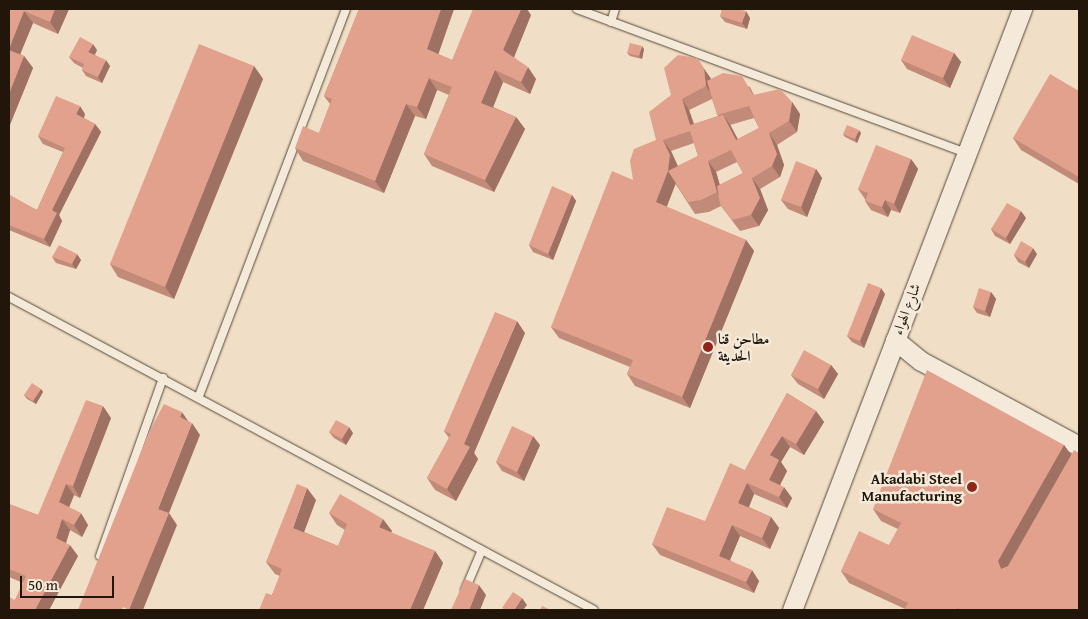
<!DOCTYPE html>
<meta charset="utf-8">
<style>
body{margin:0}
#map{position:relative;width:1088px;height:619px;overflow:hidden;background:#f0dec6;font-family:"Gentium Book Plus",Amiri,serif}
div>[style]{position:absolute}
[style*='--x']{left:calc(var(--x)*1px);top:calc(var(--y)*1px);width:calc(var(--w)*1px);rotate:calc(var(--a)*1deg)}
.roads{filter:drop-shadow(0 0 1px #554838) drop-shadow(0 0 1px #554838)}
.service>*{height:8px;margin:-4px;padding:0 4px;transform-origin:4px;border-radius:4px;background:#f5eada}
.tertiary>*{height:19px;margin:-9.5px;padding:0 9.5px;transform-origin:9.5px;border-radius:9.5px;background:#f5eada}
.wall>*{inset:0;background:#c28a79}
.shaded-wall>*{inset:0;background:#9e7163}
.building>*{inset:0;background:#e2a18d}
.dots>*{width:14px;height:14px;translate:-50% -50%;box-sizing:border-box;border:2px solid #f5eada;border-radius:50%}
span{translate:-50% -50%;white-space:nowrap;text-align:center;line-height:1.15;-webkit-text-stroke:5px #f5eada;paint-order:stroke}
.street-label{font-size:15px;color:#211609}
.poi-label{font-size:15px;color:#211609;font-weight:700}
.left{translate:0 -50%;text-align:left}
.right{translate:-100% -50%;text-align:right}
.frame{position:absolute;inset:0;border:10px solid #211609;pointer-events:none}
.scale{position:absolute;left:20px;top:576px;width:94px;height:22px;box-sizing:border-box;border:2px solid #211609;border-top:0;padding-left:6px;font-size:15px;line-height:18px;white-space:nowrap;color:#211609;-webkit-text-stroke:4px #f5eada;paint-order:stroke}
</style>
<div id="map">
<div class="roads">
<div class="service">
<div style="--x:577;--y:9;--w:415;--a:20.3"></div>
<div style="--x:611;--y:22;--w:14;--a:-73"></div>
<div style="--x:9;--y:297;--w:663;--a:28.15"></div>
<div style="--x:199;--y:396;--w:414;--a:-69.2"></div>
<div style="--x:100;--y:556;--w:189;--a:-70.5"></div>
<div style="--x:465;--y:590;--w:43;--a:-67"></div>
</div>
<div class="tertiary">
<div style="--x:895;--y:340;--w:33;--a:39"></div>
<div style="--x:921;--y:361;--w:179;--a:28.3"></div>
<div style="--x:792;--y:610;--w:644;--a:-69.06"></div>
</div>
</div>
<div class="wall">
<div style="clip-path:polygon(9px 9px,69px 9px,58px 34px,33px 23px,20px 54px,24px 56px,33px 68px,9px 127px)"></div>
<div style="clip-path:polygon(359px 9px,454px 9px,438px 54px,452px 60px,531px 15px,514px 57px,536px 79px,530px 94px,503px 82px,493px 107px,516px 117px,525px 129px,494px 192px,432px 166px,424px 154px,449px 95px,437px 90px,426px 119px,415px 116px,384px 193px,303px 161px,295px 148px,319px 133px,330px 104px,324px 96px)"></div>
<div style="clip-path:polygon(720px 16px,750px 18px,747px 29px,725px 22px)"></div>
<div style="clip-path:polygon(644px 49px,642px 59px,630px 56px,627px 53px)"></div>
<div style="clip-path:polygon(97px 50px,95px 55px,110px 66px,102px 83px,86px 76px,82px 70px,83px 68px,74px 63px,69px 57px)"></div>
<div style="clip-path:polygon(954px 53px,961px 62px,950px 88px,907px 69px,901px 60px)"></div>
<div style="clip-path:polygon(evenodd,697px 58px,711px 79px,750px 87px,754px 95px,792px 102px,800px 114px,797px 132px,777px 145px,784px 165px,780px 177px,760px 189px,768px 210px,759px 226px,740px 231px,721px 206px,709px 212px,695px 214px,675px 183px,666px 207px,746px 240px,754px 251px,690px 408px,635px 386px,627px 374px,630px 367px,559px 338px,551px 327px,633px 180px,656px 140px,671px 95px,697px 58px,712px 99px,718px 116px,694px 124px,689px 110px,712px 99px,697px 58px,754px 118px,759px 128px,738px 139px,730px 125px,754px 118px,697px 58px,694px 143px,698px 156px,678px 166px,671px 151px,694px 143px,697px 58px,737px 162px,743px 173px,720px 185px,716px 172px,737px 162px)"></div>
<div style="clip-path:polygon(254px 66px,263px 79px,174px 299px,118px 277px,110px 264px)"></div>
<div style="clip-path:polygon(1079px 91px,1079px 184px,1021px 150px,1013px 138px)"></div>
<div style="clip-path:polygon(85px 114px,84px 118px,95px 124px,101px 132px,59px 215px,62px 221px,50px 247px,9px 230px,9px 197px,37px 210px,63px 152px,43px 144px,38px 136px)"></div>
<div style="clip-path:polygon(861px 133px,857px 143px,845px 137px,843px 134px)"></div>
<div style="clip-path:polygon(911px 159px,918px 169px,900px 213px,891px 210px,888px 217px,871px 210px,865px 201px,865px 199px,858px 189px)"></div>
<div style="clip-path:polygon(816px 169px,822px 178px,807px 217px,788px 209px,781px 200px)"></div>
<div style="clip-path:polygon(572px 195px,576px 201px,553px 260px,533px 252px,529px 245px)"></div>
<div style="clip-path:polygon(1026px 218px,1010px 244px,995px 236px,991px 229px)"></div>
<div style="clip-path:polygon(1037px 254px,1029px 268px,1018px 262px,1014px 255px)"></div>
<div style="clip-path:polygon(52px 257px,81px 260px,76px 269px,56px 263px)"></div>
<div style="clip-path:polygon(991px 292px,996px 299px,990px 317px,977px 313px,973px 307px)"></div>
<div style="clip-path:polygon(885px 294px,864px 348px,852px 342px,847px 336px)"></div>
<div style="clip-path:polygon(525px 333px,474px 453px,478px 459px,456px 501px,435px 490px,427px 478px,449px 438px,444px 431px)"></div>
<div style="clip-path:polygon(831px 365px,838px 374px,824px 399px,798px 384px,791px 375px)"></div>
<div style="clip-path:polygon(41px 389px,43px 392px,36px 404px,27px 399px,24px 395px)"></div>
<div style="clip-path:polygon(787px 393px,816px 411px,824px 422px,804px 455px,790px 447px,781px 462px,787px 471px,780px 485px,792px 498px,787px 508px,754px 494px,749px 507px,771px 517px,779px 528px,770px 549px,740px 536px,730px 560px,759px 581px,754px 593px,660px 555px,652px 544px,705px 521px,745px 470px)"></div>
<div style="clip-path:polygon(111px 418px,80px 498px,74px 495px,69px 508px,88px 525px,82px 537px,70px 530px,66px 543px,78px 556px,49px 610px,9px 610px,15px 600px,23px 583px,9px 577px,9px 504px,38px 515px)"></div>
<div style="clip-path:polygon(329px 432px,353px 433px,346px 445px,334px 438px)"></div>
<div style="clip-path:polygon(540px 445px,524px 481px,502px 471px,496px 462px)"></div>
<div style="clip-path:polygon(1064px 445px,1071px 455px,1079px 610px,904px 610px,905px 609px,849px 583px,841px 571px,889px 545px,898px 529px,881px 521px,873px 509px)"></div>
<div style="clip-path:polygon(316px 500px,304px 532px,338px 546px,345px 530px,337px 525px,329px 513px,392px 531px,391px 533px,435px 551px,443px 563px,423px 610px,259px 610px,272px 595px,280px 576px,275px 574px,266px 562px)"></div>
</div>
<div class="shaded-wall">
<div style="clip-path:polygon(55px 9px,69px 9px,58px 34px,50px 22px)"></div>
<div style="clip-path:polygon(441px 9px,454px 9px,436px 61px,427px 49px)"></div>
<div style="clip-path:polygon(521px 9px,527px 9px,531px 15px,512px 62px,503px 50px)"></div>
<div style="clip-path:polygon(24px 11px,33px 23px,17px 62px,9px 50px,9px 49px)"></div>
<div style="clip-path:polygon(746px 11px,750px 18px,747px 29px,742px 23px)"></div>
<div style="clip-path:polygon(93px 44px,97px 50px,93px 58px,88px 52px)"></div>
<div style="clip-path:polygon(642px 46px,644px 49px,642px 59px,639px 56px)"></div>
<div style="clip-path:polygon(954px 53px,961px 62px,950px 88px,943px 78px)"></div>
<div style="clip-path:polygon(24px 56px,33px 68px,9px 127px,9px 94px)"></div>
<div style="clip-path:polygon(106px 60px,110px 66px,102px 83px,98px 77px)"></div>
<div style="clip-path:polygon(254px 66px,263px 79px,174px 299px,165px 287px)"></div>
<div style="clip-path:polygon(528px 67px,536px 79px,530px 94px,521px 82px)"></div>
<div style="clip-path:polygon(704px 69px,712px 80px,714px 98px,706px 86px)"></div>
<div style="clip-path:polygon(495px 70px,503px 82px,490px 115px,481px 103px)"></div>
<div style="clip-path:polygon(429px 78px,437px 90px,426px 119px,417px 107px)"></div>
<div style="clip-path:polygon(682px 99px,689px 110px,698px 136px,690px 125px)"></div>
<div style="clip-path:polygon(792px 102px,800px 114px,797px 132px,789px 121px)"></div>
<div style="clip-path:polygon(406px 104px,415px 116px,384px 193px,375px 181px)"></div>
<div style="clip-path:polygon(80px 106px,85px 114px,82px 122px,76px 114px)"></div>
<div style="clip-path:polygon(723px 115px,731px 126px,744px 152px,736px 140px)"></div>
<div style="clip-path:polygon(516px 117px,525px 129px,494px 192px,485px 180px)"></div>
<div style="clip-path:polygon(95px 124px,101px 132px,59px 215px,62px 221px,50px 247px,44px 239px,52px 210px)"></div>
<div style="clip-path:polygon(859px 130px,861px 133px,857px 143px,855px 139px)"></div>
<div style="clip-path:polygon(769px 133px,777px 145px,784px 165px,780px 177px,772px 166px)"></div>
<div style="clip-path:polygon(663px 140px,671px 151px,678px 167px,676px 183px,664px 214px,656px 202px)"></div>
<div style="clip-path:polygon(911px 159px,918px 169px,900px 213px,894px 204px)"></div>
<div style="clip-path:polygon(708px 161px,716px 172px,725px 204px,717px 192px)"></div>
<div style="clip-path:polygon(816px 169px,822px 178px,807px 217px,801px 207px)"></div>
<div style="clip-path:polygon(752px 178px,760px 189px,768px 210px,759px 226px,751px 215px)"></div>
<div style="clip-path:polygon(572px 195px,576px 201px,553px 260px,548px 254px)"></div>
<div style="clip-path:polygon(885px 200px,891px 210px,888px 217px,882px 207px)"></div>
<div style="clip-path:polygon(1021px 211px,1026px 218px,1010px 244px,1006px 238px)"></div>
<div style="clip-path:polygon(746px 240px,754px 251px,690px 408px,682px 397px)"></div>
<div style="clip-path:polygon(1033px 248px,1037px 254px,1029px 268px,1025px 262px)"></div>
<div style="clip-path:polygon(77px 254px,81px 260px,76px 269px,72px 264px)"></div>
<div style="clip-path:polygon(881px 288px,885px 294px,864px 348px,860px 341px)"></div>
<div style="clip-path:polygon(991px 292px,996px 299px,990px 317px,985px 311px)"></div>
<div style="clip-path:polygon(517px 321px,525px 333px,474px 453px,478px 459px,456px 501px,447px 489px,464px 444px)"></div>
<div style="clip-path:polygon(831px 365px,838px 374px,824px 399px,818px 389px)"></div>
<div style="clip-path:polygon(41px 389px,43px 392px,36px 404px,33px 401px)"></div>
<div style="clip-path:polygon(103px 406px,111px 418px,80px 498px,73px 486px)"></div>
<div style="clip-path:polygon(816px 411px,824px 422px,804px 455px,796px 444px)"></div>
<div style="clip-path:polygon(182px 412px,190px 424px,180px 417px)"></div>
<div style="clip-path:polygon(192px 423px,200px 435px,169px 513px,177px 525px,143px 610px,129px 610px,158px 509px)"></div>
<div style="clip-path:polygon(349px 427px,353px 433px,346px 445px,342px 439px)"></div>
<div style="clip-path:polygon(533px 436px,540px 445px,524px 481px,517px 472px)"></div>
<div style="clip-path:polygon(782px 436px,790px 447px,781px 462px,787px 471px,777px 491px,769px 480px,770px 455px)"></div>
<div style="clip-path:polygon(1064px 445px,1072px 456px,1009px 580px,1001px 569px,998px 561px)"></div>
<div style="clip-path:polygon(747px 483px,754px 494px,746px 514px,738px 503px)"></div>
<div style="clip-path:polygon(66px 484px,74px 495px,66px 514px,59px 502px)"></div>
<div style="clip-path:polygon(784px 487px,792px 498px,787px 508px,779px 497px)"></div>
<div style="clip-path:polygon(307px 488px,316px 500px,301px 540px,293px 528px)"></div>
<div style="clip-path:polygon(81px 513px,88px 525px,82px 537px,74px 525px)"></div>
<div style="clip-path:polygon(771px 517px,779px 528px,770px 549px,762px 538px)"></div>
<div style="clip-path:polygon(62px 519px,70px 530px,64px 549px,56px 538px)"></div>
<div style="clip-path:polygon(383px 519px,392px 531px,387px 539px,379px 527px)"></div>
<div style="clip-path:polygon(732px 525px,740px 536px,727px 567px,719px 556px)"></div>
<div style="clip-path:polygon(70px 545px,78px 556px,49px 610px,35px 610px)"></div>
<div style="clip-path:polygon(435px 551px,443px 563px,423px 610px,410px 610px)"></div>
<div style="clip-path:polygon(752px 570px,759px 581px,754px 593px,746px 582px)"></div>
<div style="clip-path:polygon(479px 585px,486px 595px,480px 610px,469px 610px)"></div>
<div style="clip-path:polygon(522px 598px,527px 605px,523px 610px,514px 610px)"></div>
</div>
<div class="building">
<div style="clip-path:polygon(9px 9px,55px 9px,50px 22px,24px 11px,9px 49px)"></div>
<div style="clip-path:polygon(359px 9px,441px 9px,427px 49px,452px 60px,473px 9px,521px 9px,503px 50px,528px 67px,521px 82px,495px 70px,481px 103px,516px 117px,485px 180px,424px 154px,452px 87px,429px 78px,417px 107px,406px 104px,375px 181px,295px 148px,303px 126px,319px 133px,332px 99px,324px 96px)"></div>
<div style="clip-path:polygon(722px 9px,737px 9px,746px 11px,742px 23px,720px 16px)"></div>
<div style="clip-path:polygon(912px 35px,954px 53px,943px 78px,901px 60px)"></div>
<div style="clip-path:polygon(80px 37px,93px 44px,88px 52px,106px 60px,98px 77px,82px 70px,84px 64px,69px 57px)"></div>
<div style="clip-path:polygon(630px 43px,642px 46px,639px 56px,627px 53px)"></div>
<div style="clip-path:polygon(199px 44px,254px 66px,165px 287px,110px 264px)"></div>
<div style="clip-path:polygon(9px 50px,24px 56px,9px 94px)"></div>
<div style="clip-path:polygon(evenodd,678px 55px,697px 58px,704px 69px,706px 86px,682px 99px,690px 125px,723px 115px,736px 140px,759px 128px,749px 106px,717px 115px,707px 81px,723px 73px,742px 76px,753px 95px,780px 89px,792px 102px,789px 121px,769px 133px,777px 154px,772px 166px,752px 178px,760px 198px,751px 215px,732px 220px,720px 204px,717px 186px,743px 173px,731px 150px,708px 161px,717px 192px,701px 200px,688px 202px,668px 171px,656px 202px,746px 240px,682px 397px,627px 374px,633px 360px,551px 327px,612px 171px,633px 180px,630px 161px,634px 149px,656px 140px,649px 112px,671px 95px,664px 68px,678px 55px,690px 131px,698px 156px,668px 171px,670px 155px,663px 140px,690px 131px)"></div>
<div style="clip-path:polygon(1050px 74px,1079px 91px,1079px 177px,1013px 138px)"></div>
<div style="clip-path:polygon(56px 96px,80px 106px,76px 114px,95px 124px,52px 210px,57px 213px,44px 239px,9px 225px,9px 197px,10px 195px,37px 210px,65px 148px,38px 136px)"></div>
<div style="clip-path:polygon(847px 125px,859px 130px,855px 139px,843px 134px)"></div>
<div style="clip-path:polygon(876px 145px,911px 159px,894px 204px,885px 200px,882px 207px,865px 201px,868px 193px,858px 189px)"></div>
<div style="clip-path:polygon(796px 161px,816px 169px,801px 207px,781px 200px)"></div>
<div style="clip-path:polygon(552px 186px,572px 195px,548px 254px,529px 245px)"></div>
<div style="clip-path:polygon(1007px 203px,1021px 211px,1006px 238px,991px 229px)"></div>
<div style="clip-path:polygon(1021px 241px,1033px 248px,1025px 262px,1014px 255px)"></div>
<div style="clip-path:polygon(59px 245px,77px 254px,72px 264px,52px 257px)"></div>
<div style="clip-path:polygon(868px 283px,881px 288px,860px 341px,847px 336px)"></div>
<div style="clip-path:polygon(979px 288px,991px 292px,985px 311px,973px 307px)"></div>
<div style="clip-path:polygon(495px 312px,517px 321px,464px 444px,470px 447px,447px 489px,427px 478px,451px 434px,444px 431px)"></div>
<div style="clip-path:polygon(804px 350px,831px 365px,818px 389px,791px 375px)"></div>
<div style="clip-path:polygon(927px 370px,1064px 445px,998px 561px,1001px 569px,1008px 566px,1074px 450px,1079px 453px,1079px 610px,962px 610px,957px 608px,956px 610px,904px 610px,908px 603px,841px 571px,859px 531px,889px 545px,901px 523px,873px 509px)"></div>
<div style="clip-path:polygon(32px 383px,41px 389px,33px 401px,24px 395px)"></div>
<div style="clip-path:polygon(787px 393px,816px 411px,796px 444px,782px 436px,770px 455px,779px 460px,769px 480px,784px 487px,779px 497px,747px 483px,738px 503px,771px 517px,762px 538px,732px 525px,719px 556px,752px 570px,746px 582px,652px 544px,667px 507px,705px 521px,730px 463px,745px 470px)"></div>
<div style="clip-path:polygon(86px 400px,103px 406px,73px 486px,66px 484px,59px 502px,81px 513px,74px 525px,62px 519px,56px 538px,70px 545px,35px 610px,9px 610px,9px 597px,15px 600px,26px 576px,9px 569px,9px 504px,38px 515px)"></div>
<div style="clip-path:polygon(164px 404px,182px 412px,180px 417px,192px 423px,158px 509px,169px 513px,129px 610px,123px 607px,122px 610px,78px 610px,148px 434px)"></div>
<div style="clip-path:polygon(336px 420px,349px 427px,342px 439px,329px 432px)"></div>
<div style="clip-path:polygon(512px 426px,533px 436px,517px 472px,496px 462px)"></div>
<div style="clip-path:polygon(297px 484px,307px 488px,293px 528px,338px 546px,347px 524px,329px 513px,340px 494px,383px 519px,379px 527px,435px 551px,410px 610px,259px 610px,266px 593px,272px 595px,282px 569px,266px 562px)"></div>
<div style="clip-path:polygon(465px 579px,479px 585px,469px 610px,451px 610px)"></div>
<div style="clip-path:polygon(513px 592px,522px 598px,514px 610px,505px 610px,502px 608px)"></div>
<div style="clip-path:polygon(542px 606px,551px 610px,540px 610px)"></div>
</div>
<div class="dots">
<div style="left:708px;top:347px;background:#8f2418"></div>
<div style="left:972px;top:487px;background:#8f2418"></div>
</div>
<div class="street-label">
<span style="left:906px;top:309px;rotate:-69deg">شارع الهواء</span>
</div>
<div class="poi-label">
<span class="left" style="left:718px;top:347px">مطاحن قنا<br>الحديثة</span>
<span class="right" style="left:962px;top:487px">Akadabi Steel<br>Manufacturing</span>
</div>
<div class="frame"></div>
<div class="scale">50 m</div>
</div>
